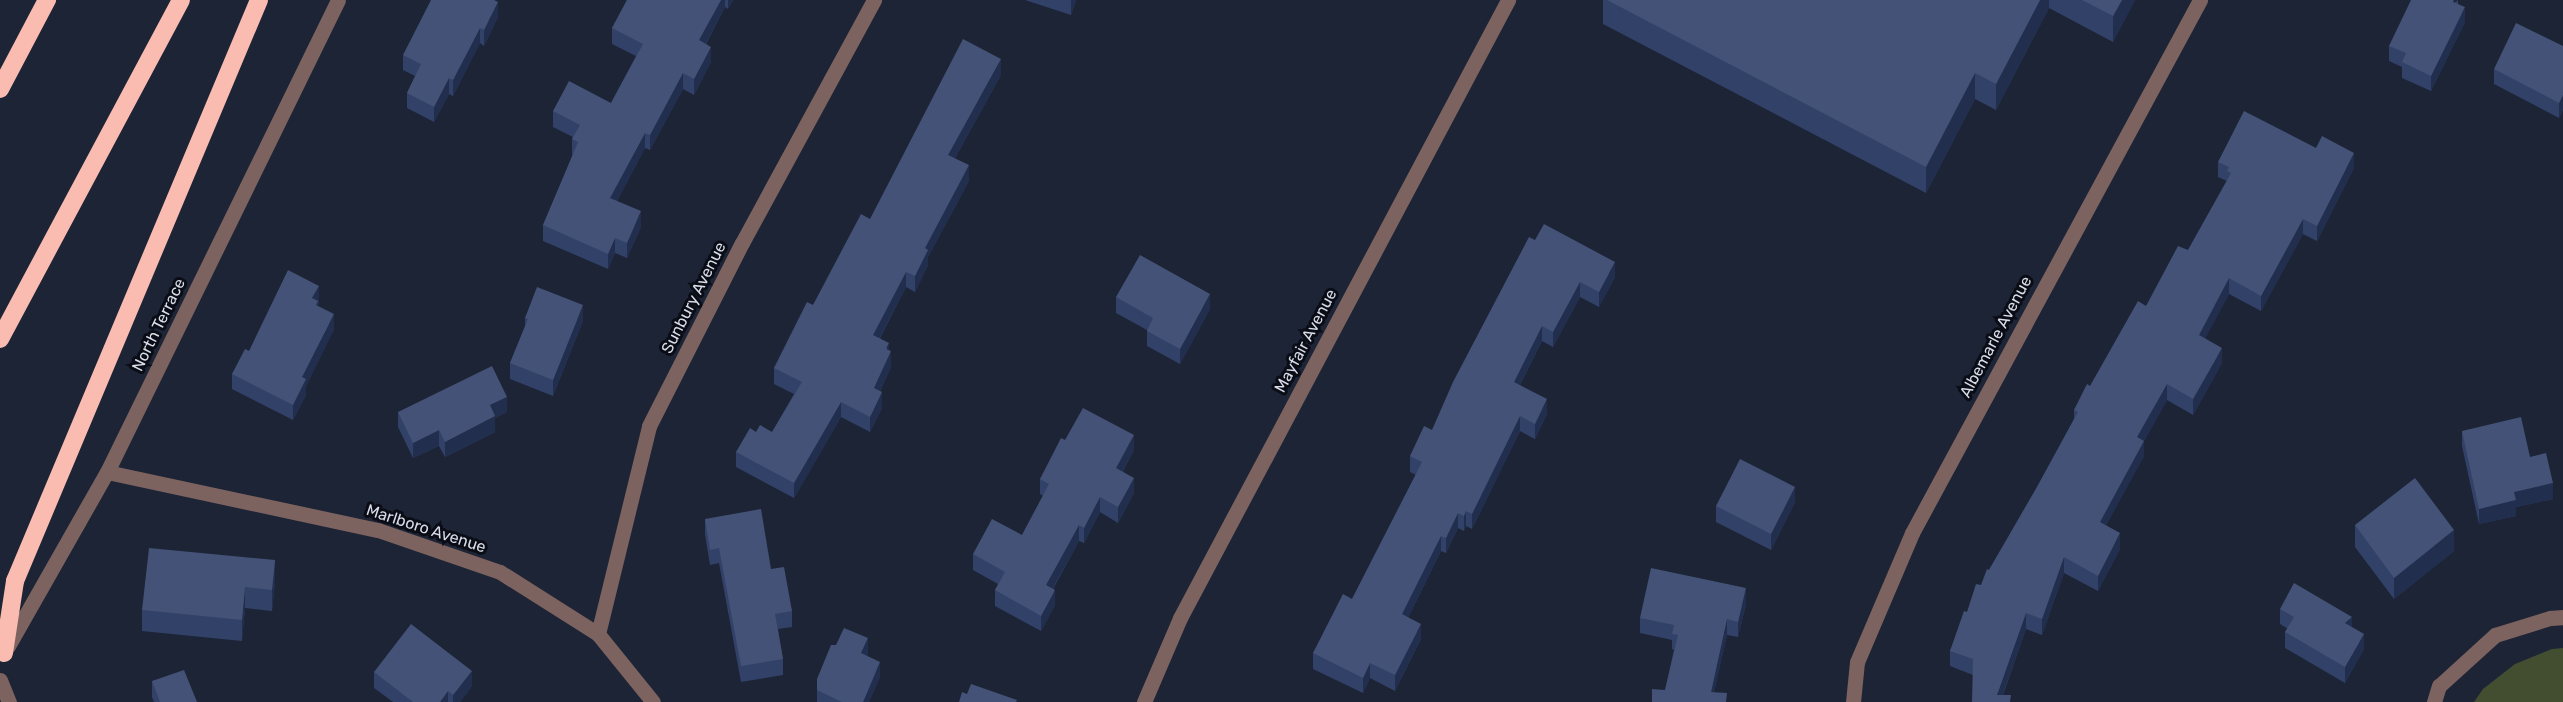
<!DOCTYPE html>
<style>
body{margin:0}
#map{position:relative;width:2563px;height:702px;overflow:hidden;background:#1c2436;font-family:Rubik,sans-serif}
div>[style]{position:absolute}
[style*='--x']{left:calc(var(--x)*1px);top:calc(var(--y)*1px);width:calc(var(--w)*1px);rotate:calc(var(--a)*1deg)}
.green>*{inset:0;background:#434e31}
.minor>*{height:15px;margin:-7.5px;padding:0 7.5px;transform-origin:7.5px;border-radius:7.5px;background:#7d635f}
.highway>*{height:18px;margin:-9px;padding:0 9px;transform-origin:9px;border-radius:9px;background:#fabbb0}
.wall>*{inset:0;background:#324168}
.shaded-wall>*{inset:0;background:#212e4e}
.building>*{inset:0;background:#435276}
span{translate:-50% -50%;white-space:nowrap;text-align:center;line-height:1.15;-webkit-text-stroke:6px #0a0d15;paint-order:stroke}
.street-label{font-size:16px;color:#d8dde9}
</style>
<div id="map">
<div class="green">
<div style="clip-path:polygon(2563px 648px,2563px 702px,2474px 702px,2483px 689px,2515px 664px,2552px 649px)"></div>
</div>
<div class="minor">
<div style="--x:107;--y:472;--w:277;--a:12.1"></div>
<div style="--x:378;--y:530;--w:129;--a:19"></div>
<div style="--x:500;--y:572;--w:116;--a:32.3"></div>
<div style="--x:598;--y:634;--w:87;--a:51"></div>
<div style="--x:598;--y:634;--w:214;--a:-76.2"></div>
<div style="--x:649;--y:426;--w:205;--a:-63.1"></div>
<div style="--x:742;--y:243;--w:277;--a:-61.5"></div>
<div style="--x:8;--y:646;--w:200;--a:-60.4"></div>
<div style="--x:107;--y:472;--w:525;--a:-63.92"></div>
<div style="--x:0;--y:680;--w:24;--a:68"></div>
<div style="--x:1144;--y:702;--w:91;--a:-66.8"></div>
<div style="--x:1180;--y:618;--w:700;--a:-62.04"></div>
<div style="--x:1853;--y:702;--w:40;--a:-84.3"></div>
<div style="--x:1857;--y:662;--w:140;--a:-66.9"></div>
<div style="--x:1912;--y:533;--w:606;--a:-61.62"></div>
<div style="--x:2434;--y:702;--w:17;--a:-73"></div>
<div style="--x:2439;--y:686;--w:76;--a:-42.3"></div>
<div style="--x:2495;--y:635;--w:58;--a:-17.2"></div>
<div style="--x:2550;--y:618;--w:13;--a:-4"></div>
</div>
<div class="highway">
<div style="--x:0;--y:89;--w:101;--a:-62.2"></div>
<div style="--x:0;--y:339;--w:384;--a:-61.9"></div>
<div style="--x:4;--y:653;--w:73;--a:-81.3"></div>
<div style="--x:15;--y:581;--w:630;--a:-67.22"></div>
</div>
<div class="wall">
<div style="clip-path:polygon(627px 0,733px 0,728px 9px,725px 7px,706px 44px,711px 62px,694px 95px,683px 89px,650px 150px,645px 148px,617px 201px,641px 227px,627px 258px,615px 253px,608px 269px,543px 241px,543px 225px,573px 155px,572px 154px,572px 139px,573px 137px,553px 127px,553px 111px,611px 103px,636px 56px,612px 44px,612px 28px)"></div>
<div style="clip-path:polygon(1025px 0,1076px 0,1071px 15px)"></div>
<div style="clip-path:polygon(1603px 0,2135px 0,2113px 42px,2049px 8px,1996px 110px,1975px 99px,1926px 193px,1603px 24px)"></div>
<div style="clip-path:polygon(2458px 0,2458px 4px,2465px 22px,2431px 91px,2402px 78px,2402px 67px,2389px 61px,2389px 46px)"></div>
<div style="clip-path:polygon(498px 17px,484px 46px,480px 43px,453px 96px,449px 94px,434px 122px,407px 108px,407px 93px,415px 76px,403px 70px,403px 55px)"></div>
<div style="clip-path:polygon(2563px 46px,2563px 110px,2559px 118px,2494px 84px,2494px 69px)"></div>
<div style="clip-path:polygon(1001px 75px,955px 158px,969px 181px,928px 257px,928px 265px,915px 292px,906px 287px,880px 338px,889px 350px,891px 367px,880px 391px,882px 408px,870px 432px,841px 417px,794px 498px,736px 467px,736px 452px,756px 432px,772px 432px,794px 394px,774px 384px,774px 368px,813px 305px,870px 219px)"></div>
<div style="clip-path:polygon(2218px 162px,2354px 168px,2317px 241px,2303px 234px,2261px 311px,2229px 294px,2205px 338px,2222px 363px,2193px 415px,2167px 400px,2144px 441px,2144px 456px,2106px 525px,2120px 549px,2098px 591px,2064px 573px,2042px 635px,2026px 629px,2003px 695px,2011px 702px,1973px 675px,1950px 666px,1950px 651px,1967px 612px,1989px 570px,2037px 487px,2074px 419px,2074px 410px,2146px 306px,2188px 250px,2227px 181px,2218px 177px)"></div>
<div style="clip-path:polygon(1535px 240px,1615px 277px,1599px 307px,1580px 297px,1553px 347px,1542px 341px,1520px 385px,1547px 414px,1535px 439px,1520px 431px,1472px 529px,1466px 526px,1464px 531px,1458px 528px,1446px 553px,1441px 551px,1408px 618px,1421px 639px,1395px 691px,1370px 678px,1363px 693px,1313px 669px,1313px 653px,1352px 599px,1416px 475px,1410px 472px,1410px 456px,1432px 430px)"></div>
<div style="clip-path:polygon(1116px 297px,1210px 309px,1180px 364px,1147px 346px,1147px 330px,1116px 313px)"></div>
<div style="clip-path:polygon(319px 301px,318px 306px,334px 329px,306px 386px,306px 395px,293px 420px,232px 389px,232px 374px,249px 351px)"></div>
<div style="clip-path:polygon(525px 318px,583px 321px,553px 396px,510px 379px,510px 363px,525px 326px)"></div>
<div style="clip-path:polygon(398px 412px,507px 412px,495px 418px,495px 432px,445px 457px,439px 446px,413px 458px,398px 427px)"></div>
<div style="clip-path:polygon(2462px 431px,2530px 457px,2553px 499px,2516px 507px,2516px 516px,2479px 524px,2462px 446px)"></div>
<div style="clip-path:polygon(1065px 440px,1134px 450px,1123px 471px,1134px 493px,1118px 523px,1100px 512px,1084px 543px,1079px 541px,1053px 589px,1055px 605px,1041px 631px,995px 606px,995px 590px,998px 584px,973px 570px,973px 554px,1022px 535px,1043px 496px,1040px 494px,1040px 479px)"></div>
<div style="clip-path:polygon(1795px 502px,1771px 550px,1716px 522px,1716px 506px)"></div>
<div style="clip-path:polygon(705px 519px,771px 569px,792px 611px,792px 627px,778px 629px,783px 659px,783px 675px,741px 682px,719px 563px,710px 565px,705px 535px)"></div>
<div style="clip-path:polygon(2355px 525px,2454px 551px,2394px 599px,2355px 547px)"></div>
<div style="clip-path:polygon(275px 560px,275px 582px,272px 611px,245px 608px,242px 641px,142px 631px,142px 610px)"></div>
<div style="clip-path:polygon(1746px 604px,1738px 637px,1727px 635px,1714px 692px,1665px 690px,1674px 650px,1672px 649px,1672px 640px,1640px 633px,1640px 618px)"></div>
<div style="clip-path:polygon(2280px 609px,2352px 627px,2364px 649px,2345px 683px,2285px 648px,2285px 632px,2288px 629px,2280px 624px)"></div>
<div style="clip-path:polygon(868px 654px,867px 656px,880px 677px,869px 702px,817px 702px,817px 679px)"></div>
<div style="clip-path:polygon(374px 672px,472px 686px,460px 702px,393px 702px,374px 688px)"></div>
<div style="clip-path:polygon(152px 681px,197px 702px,154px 702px,152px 697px)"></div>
</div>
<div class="shaded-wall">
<div style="clip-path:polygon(721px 0,725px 0,725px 7px,699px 56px,699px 40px)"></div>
<div style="clip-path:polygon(728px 0,733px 0,728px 9px)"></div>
<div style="clip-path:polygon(1071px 0,1076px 0,1071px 15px)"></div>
<div style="clip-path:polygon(2040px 0,2049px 0,2049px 8px,1996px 110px,1996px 84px)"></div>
<div style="clip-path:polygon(2122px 0,2135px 0,2113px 42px,2113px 16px)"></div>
<div style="clip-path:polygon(498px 2px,498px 17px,484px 46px,484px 30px)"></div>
<div style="clip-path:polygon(2465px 7px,2465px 22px,2431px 91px,2431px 76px)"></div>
<div style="clip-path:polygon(480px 28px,480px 43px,453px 96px,453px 80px)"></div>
<div style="clip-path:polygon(711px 47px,711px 62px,694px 95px,694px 79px)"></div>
<div style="clip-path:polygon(1001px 59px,1001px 75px,948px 170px,948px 155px)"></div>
<div style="clip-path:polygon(683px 73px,683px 89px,650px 150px,650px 135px)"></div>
<div style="clip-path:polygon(1975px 73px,1975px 99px,1926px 193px,1926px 167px)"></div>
<div style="clip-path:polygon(449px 78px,449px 94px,434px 122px,434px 107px)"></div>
<div style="clip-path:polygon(2563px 95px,2563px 110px,2559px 118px,2559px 103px)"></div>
<div style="clip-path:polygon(645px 133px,645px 148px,610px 214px,610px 198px)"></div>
<div style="clip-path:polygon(2354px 153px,2354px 168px,2317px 241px,2317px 226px)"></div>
<div style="clip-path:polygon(969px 165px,969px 181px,928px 257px,928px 265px,915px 292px,915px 276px,925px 248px)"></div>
<div style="clip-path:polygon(641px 211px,641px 227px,627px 258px,627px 243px)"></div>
<div style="clip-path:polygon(2303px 219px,2303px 234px,2261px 311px,2261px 296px)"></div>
<div style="clip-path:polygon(615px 238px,615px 253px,608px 269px,608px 254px)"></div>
<div style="clip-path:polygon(1615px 262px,1615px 277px,1599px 307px,1599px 292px)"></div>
<div style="clip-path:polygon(906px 272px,906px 287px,873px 350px,873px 335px)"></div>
<div style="clip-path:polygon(2229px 278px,2229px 294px,2199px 350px,2199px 335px)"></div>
<div style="clip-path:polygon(1580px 282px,1580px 297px,1553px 347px,1553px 332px)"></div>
<div style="clip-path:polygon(319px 286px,319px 301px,318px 303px,318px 316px,312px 298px)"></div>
<div style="clip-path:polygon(1210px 294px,1210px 309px,1180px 364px,1180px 349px)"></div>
<div style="clip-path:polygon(583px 305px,583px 321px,553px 396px,553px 380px)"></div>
<div style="clip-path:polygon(334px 314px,334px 329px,306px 386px,306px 395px,293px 420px,293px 405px,302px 377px)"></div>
<div style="clip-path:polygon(1542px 326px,1542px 341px,1514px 397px,1514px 382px)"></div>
<div style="clip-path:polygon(889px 343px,889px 356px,891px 351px,891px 367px,874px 403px,874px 388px)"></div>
<div style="clip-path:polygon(2222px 348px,2222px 363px,2193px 415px,2193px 399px)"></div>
<div style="clip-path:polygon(2167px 384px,2167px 400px,2144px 441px,2144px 456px,2100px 537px,2100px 522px,2137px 437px)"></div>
<div style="clip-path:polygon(882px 392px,882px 408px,870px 432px,870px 417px)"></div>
<div style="clip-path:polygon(507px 397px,507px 412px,495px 418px,495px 432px,445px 457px,445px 442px,490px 405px)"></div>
<div style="clip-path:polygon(1547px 399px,1547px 414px,1535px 439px,1535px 424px)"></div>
<div style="clip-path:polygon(841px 402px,841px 417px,794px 498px,794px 483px)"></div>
<div style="clip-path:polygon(1520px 416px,1520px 431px,1472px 529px,1472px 514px)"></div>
<div style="clip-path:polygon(439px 430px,439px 446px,413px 458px,413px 443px)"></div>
<div style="clip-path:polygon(1134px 435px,1134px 450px,1116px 483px,1116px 468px)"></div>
<div style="clip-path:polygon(1134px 478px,1134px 493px,1118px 523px,1118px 507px)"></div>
<div style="clip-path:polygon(2553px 483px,2553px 499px,2516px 507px,2516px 516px,2479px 524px,2479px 509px,2514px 492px)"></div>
<div style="clip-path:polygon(1795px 487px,1795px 502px,1771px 550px,1771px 534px)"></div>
<div style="clip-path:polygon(1100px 497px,1100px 512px,1084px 543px,1084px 528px)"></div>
<div style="clip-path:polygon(1466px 511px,1466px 526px,1464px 531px,1464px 516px)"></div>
<div style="clip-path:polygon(1458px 513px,1458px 528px,1446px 553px,1446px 538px)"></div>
<div style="clip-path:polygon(1079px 525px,1079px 541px,1046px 600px,1046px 585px)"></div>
<div style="clip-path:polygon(2454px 530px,2454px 551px,2394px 599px,2394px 578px)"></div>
<div style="clip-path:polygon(2120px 533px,2120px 549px,2098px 591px,2098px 576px)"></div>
<div style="clip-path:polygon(1441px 536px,1441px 551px,1402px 630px,1402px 614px)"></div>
<div style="clip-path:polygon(2064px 557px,2064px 573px,2042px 635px,2042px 619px)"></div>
<div style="clip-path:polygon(275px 560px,275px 582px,272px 611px,272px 590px)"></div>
<div style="clip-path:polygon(245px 587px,245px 608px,242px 641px,242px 620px)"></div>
<div style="clip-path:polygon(1746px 588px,1746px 604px,1738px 637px,1738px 622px)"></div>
<div style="clip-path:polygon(1055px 590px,1055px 605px,1041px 631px,1041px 616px)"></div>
<div style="clip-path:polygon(2026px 613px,2026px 629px,2000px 702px,1997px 695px)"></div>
<div style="clip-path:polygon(2352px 617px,2352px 633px,2345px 623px)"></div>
<div style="clip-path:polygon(1727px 619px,1727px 635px,1712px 702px,1711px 692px)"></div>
<div style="clip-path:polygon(1421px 624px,1421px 639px,1395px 691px,1395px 675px)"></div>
<div style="clip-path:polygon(2364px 634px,2364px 649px,2345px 683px,2345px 667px)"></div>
<div style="clip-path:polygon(868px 638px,868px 654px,861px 669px,861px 653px)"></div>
<div style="clip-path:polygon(880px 662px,880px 677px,869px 702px,863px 702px)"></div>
<div style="clip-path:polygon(1370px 663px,1370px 678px,1363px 693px,1363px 678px)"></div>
<div style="clip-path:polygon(472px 671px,472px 686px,460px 702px,453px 702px,453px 695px)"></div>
<div style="clip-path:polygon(448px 691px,448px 702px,440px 702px)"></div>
</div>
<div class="building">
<div style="clip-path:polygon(431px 0,494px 0,498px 2px,484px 30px,480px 28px,453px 80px,449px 78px,434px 107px,407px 93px,421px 64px,403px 55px)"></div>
<div style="clip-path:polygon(627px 0,721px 0,699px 40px,711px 47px,694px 79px,683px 73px,650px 135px,645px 133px,610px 198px,641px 211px,627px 243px,615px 238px,608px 254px,543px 225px,578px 142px,572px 139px,580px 125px,553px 111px,569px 81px,611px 103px,643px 44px,612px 28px)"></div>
<div style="clip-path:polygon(1607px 0,2040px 0,1996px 84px,1975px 73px,1926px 167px)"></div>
<div style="clip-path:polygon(2082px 0,2122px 0,2113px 16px)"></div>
<div style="clip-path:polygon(2411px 0,2454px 0,2453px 2px,2465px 7px,2431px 76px,2402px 62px,2406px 53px,2389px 46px)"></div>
<div style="clip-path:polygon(2516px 23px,2563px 46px,2563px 95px,2559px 103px,2494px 69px)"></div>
<div style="clip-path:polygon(963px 39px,1001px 59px,948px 155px,969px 165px,925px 248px,928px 250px,915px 276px,906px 272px,873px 335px,889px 343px,886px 349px,891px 351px,874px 388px,882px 392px,870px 417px,841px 402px,794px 483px,736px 452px,750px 428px,756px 432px,760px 425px,772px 432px,802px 382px,774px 368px,807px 302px,813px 305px,861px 214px,870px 219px)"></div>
<div style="clip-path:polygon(2244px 111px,2316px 148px,2322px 136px,2354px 153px,2317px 226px,2303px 219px,2261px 296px,2229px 278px,2199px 335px,2222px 348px,2193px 399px,2167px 384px,2137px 437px,2144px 441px,2100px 522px,2120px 533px,2098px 576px,2064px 557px,2042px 619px,2026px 613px,1997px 695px,2011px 695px,2010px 702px,1972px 702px,1973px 659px,1950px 651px,1964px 611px,1967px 612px,1976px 584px,1981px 585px,1987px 569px,1989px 570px,2037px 487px,2078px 412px,2074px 410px,2087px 384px,2090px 386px,2138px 301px,2146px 306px,2178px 246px,2188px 250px,2231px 173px,2227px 171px,2229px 167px,2218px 162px)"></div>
<div style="clip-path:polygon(1544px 224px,1615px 262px,1599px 292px,1580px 282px,1553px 332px,1542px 326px,1514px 382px,1547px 399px,1535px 424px,1520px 416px,1472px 514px,1466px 511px,1464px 516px,1458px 513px,1446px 538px,1441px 536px,1402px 614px,1421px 624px,1395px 675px,1370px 663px,1363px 678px,1313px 653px,1343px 594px,1352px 599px,1422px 462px,1410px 456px,1424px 426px,1432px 430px,1453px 382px,1529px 237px,1535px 240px)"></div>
<div style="clip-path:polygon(1140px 255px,1210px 294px,1180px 349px,1147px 331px,1153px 318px,1116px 297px)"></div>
<div style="clip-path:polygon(288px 270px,319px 286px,312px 298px,318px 301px,316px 305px,334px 314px,302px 377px,306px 379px,293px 405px,232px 374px,245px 349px,249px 351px)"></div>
<div style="clip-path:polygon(537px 287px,583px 305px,553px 380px,510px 363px,528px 319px,525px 318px)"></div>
<div style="clip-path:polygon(492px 366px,507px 397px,490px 405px,495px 416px,445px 442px,439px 430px,413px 443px,398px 412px)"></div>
<div style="clip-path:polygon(1083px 408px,1134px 435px,1116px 468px,1134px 478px,1118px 507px,1100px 497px,1084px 528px,1079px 525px,1046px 585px,1055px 590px,1041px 616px,995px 590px,1005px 572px,973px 554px,992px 519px,1022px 535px,1049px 484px,1040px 479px,1061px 438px,1065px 440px)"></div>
<div style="clip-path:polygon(2521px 417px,2530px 457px,2546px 453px,2553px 483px,2514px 492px,2516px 500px,2479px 509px,2462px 431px)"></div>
<div style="clip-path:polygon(1740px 459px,1795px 487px,1771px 534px,1716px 506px)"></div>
<div style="clip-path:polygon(2415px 478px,2454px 530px,2394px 578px,2355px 525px)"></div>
<div style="clip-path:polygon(761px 509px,771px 569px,784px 567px,792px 611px,775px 614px,783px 659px,741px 666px,719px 548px,710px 550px,705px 519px)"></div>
<div style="clip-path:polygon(149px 548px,275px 560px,272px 590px,245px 587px,242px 620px,142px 610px)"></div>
<div style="clip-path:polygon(1651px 568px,1746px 588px,1738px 622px,1727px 619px,1711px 692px,1727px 693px,1726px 702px,1652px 702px,1652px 689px,1665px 690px,1678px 635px,1672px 634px,1674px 625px,1640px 618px)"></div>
<div style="clip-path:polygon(2294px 583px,2352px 617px,2345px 623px,2364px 634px,2345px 667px,2285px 632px,2294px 617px,2280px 609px)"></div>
<div style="clip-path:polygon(411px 624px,472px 671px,453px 695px,448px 691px,440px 702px,413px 702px,374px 672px)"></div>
<div style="clip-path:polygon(844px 628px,868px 638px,861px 653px,880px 662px,863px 702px,842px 702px,817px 690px,817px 679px,831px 645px,836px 645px)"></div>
<div style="clip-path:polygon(184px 670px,197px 702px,160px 702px,152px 681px)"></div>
<div style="clip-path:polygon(971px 684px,1017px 700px,1016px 702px,959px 702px,962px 692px,967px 694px)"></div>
</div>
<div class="street-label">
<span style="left:694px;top:298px;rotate:-63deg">Sunbury Avenue</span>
<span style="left:159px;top:325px;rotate:-64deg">North Terrace</span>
<span style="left:1996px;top:337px;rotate:-62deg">Albemarle Avenue</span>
<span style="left:1306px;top:341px;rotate:-62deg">Mayfair Avenue</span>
<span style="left:426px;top:529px;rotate:18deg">Marlboro Avenue</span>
</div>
</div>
